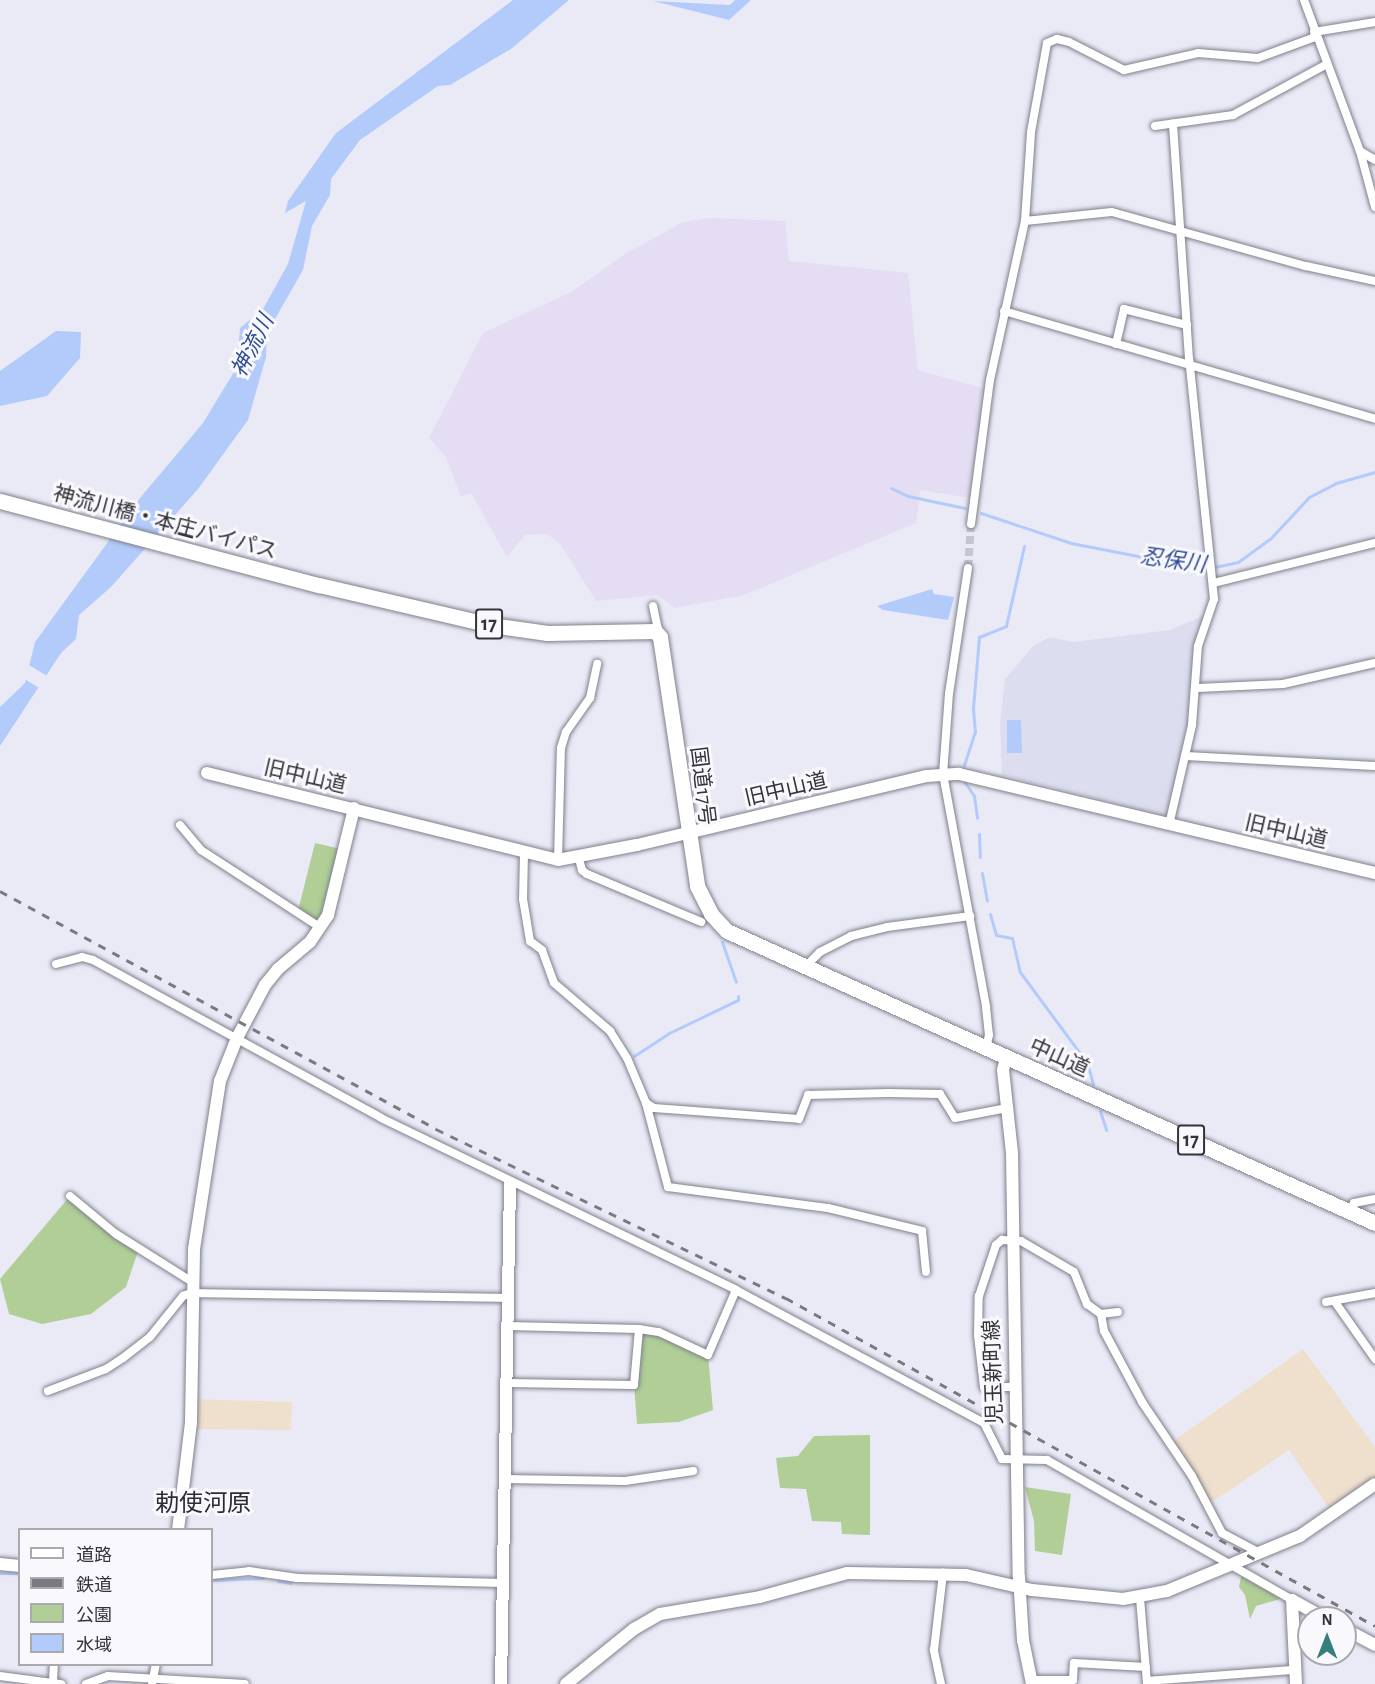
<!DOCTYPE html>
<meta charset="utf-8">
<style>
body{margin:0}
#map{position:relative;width:1375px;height:1684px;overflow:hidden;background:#eaeaf7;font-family:"Alegreya Sans","Noto Sans JP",sans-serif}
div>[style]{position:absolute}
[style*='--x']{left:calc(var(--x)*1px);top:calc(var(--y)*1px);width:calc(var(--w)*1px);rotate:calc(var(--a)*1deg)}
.commercial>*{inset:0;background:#efdfcd}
.industrial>*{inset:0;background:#e5ddf3}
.built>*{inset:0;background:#dcddef}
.green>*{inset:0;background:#b0ce96}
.water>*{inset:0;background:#b3cbfb}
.pier>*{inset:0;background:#eaeaf7}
.stream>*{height:3px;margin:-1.5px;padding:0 1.5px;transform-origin:1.5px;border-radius:1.5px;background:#b3cbfb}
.street-tunnel>*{height:8px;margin-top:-4px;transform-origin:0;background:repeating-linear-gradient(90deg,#c5c5d1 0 8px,transparent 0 12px)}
.roads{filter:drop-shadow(0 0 2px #7f808b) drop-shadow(0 0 2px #7f808b)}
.street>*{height:8px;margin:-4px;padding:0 4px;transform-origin:4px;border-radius:4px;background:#fff}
.secondary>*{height:12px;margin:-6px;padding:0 6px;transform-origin:6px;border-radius:6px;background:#fff}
.highway>*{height:15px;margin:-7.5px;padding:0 7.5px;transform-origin:7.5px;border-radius:7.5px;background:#fff}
.rail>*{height:3px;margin-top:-1.5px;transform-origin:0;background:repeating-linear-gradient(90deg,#797981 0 8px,transparent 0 16px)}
span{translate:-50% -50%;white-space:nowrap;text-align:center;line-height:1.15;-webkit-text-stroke:6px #f8f8fd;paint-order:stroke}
.shield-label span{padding:2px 4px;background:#f8f8fd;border:2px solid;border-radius:4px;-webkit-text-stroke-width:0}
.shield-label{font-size:20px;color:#333338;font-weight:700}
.street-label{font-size:21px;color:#333338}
.water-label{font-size:22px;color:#304e95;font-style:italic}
.quarter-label{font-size:24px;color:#2c2c35}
.legend{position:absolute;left:18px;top:1528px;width:195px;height:138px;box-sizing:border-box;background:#f8f8fd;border:2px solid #a9a9ae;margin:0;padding:8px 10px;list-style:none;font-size:18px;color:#333338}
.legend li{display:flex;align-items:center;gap:12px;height:30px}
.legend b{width:30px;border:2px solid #a9a9ae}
.north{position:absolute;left:1297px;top:1606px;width:60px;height:60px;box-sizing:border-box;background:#f8f8fd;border:2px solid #a9a9ae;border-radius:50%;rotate:0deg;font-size:16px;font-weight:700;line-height:24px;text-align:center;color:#333338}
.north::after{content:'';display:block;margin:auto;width:21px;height:27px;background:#377f79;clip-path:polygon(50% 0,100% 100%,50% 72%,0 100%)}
</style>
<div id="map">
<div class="commercial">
<div style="clip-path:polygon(1303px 1349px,1375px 1447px,1375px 1479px,1331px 1511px,1289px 1450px,1211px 1503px,1174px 1446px,1175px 1440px)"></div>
<div style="clip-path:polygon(191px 1399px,292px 1402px,291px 1430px,191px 1429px)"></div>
</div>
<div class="industrial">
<div style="clip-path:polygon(710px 218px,785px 221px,789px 261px,908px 273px,918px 370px,986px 389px,970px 498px,920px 490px,916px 523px,744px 595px,675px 608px,657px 595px,596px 601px,560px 544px,547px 534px,525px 535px,507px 557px,471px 493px,461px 497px,446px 457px,429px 438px,483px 333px,571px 292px,625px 254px,683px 222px)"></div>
</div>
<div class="built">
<div style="clip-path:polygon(1205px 615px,1192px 667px,1194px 687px,1182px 757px,1168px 816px,1002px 775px,1000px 724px,1005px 679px,1033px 646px,1050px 637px,1073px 642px,1170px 630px)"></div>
</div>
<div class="green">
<div style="clip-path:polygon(315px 843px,341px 849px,327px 910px,317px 922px,298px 911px)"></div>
<div style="clip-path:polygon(70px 1196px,139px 1248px,126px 1287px,91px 1314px,42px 1324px,9px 1314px,0 1279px)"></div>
<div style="clip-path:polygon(639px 1329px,708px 1355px,713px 1410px,679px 1422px,637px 1424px,634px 1385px)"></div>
<div style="clip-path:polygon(870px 1435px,870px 1535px,842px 1534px,841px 1522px,812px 1521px,806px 1489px,780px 1488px,776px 1458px,798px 1456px,814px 1436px)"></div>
<div style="clip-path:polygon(1025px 1487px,1071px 1494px,1062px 1555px,1035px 1551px,1034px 1521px)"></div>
<div style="clip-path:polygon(1242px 1572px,1287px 1597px,1256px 1606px,1250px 1619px,1245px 1595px,1239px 1587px)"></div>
</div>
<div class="water">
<div style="clip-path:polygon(513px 0,569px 0,511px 49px,450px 85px,438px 86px,360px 140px,331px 179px,330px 195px,312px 226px,303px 270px,267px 333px,266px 357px,248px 420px,198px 489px,111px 587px,79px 615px,76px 639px,61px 653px,0 746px,0 707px,25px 683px,35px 642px,140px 498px,203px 423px,237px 367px,240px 328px,263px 309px,288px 264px,306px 201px,285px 213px,288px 201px,336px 133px)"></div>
<div style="clip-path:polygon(735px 0,751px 0,729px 20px,653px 1px,730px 5px)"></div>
<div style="clip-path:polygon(56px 331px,81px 332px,80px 358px,47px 396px,0 406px,0 371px)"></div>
<div style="clip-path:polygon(932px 589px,934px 594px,954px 597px,948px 620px,883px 610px,877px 606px)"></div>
<div style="clip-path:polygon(1007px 720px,1021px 720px,1022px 753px,1007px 753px)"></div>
</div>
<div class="pier">
<div style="clip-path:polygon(27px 664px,49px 677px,41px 689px,23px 678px)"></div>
</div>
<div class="stream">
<div style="--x:891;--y:488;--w:19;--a:25"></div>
<div style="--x:908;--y:496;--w:58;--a:11.9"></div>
<div style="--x:981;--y:513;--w:95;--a:18.4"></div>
<div style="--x:1071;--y:543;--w:136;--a:11"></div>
<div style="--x:1205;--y:569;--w:34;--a:-12"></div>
<div style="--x:1238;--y:562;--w:39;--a:-36"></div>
<div style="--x:1270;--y:539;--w:57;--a:-47.1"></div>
<div style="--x:1309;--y:497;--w:30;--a:-27"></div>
<div style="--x:1336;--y:483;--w:41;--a:-15.8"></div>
<div style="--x:964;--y:765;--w:35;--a:-72"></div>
<div style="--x:975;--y:732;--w:24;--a:-95"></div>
<div style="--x:973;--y:708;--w:71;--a:-85.2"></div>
<div style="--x:979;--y:637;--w:29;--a:-22"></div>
<div style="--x:1006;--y:626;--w:82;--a:-77.3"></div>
<div style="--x:964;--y:781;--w:18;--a:56"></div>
<div style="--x:974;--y:796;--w:22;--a:82"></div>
<div style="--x:979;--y:834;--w:23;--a:88"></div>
<div style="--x:982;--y:873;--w:28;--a:80"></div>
<div style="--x:990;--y:914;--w:22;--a:74"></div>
<div style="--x:996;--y:935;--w:16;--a:11"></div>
<div style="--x:1012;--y:938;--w:35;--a:77"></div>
<div style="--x:1020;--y:972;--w:113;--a:53.6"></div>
<div style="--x:1087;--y:1063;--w:22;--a:74"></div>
<div style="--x:722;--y:942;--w:42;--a:70.7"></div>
<div style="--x:634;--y:1056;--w:42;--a:-33.3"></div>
<div style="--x:669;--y:1033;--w:76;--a:-25.6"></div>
<div style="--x:738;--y:1000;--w:4;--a:-90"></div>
<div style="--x:1100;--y:1111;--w:20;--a:72"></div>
<div style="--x:0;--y:1573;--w:20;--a:0"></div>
<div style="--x:212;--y:1580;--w:51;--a:-2.2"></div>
<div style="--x:278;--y:1581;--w:13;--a:9"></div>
</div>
<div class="street-tunnel">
<div style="--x:968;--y:568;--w:44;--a:-86.1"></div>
</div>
<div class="roads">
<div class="street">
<div style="--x:1304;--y:0;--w:161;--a:69.7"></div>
<div style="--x:1360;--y:151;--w:58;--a:75"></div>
<div style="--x:1314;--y:32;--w:62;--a:-9.3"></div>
<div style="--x:1155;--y:126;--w:79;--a:-8"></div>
<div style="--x:1233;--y:115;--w:105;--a:-28.5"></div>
<div style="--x:1360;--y:151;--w:17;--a:31"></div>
<div style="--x:1025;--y:221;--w:87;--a:-5.9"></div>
<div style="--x:1112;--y:212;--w:201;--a:15.6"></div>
<div style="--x:1306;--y:266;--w:71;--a:12.3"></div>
<div style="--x:1004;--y:311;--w:386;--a:16.2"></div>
<div style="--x:1116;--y:344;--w:36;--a:-77"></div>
<div style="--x:1124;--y:309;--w:65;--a:14.3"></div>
<div style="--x:971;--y:524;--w:145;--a:-82.5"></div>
<div style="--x:990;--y:380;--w:163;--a:-77.6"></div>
<div style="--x:1025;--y:221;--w:89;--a:-86.1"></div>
<div style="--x:1031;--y:132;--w:90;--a:-79.8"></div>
<div style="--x:1047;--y:43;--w:11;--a:-22"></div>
<div style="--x:1057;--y:39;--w:12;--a:14"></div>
<div style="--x:1069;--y:42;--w:62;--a:27"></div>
<div style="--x:1124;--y:70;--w:76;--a:-12.9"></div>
<div style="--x:1198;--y:53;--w:60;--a:4.8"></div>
<div style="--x:1258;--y:58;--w:61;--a:-20.2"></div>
<div style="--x:968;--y:568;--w:126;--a:98.6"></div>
<div style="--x:949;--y:693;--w:81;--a:94.2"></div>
<div style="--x:943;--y:774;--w:237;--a:79.5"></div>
<div style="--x:986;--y:1007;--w:28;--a:84"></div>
<div style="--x:989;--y:1035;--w:13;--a:103"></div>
<div style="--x:1214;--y:583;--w:166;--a:-14"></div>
<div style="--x:653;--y:606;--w:30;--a:78"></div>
<div style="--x:1198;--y:688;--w:85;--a:-2.7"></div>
<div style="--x:1283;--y:684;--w:94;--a:-12.9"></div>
<div style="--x:1185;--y:756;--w:190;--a:3"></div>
<div style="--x:180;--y:825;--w:33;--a:50"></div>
<div style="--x:201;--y:850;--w:143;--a:33"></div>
<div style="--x:1169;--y:825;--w:103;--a:-77"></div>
<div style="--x:1192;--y:725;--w:79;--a:-85.7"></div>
<div style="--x:1198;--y:646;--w:50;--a:-71.2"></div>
<div style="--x:1214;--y:599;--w:241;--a:-95.9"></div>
<div style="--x:1189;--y:359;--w:236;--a:-93.9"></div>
<div style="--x:524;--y:853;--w:46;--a:91.2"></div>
<div style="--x:523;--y:899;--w:43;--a:80.5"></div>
<div style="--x:530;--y:941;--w:15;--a:37"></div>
<div style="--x:542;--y:950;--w:35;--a:70"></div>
<div style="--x:554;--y:983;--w:74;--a:40.6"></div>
<div style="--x:610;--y:1031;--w:32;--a:58"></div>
<div style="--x:627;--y:1058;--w:49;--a:67.1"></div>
<div style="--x:646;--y:1103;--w:9;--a:32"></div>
<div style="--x:654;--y:1108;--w:145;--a:4.3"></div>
<div style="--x:799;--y:1119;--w:26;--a:-69"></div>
<div style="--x:808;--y:1095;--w:80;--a:-1.4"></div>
<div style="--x:888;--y:1093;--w:52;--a:1.1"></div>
<div style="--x:940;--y:1094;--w:28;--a:58"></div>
<div style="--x:955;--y:1118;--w:53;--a:-10.9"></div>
<div style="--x:578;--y:855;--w:16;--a:75"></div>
<div style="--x:582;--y:870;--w:6;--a:39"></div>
<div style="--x:587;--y:874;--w:124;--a:22.8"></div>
<div style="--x:558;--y:860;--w:112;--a:-88.5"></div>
<div style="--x:561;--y:748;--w:17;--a:-73"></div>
<div style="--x:566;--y:732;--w:42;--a:-54.8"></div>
<div style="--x:590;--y:698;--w:35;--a:-78"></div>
<div style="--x:56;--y:964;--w:27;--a:-15"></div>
<div style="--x:82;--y:957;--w:11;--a:15"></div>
<div style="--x:93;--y:960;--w:328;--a:28.7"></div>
<div style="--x:381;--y:1118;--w:392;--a:25.8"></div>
<div style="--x:734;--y:1289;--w:284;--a:28.2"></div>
<div style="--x:984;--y:1423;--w:40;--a:63.4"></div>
<div style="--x:1002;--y:1459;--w:45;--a:1.3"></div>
<div style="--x:1047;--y:1460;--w:282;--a:29.7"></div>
<div style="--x:805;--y:967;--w:21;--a:-45"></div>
<div style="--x:820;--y:952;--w:35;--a:-27"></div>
<div style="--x:851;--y:936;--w:37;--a:-14"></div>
<div style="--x:887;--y:927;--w:84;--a:-7.5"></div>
<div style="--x:646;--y:1103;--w:87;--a:75.3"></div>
<div style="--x:668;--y:1187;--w:161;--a:7.5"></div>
<div style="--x:828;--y:1208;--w:97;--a:13.7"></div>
<div style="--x:922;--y:1231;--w:41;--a:84.4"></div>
<div style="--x:70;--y:1196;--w:60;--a:39.6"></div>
<div style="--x:116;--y:1234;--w:89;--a:32.1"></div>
<div style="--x:1349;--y:1212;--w:10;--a:-61"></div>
<div style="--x:1354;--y:1203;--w:21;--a:-11"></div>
<div style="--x:1326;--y:1302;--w:50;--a:-10.4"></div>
<div style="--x:1335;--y:1302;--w:70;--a:54.9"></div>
<div style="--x:1101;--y:1314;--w:17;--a:-7"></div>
<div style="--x:507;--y:1326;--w:132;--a:1.3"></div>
<div style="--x:639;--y:1329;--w:20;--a:9"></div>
<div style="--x:659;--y:1332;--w:54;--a:25.1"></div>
<div style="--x:708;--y:1355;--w:71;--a:-66.7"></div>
<div style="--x:507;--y:1383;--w:127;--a:0.9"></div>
<div style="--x:634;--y:1385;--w:56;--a:-84.9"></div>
<div style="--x:1014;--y:1387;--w:30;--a:180"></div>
<div style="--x:984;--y:1387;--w:52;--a:-96.6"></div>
<div style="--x:978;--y:1335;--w:39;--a:-89"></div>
<div style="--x:979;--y:1296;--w:54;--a:-71.6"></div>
<div style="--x:996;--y:1245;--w:8;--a:-40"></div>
<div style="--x:1002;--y:1240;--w:19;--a:3"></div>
<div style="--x:1021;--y:1241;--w:61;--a:30.3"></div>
<div style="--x:1074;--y:1272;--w:35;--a:68"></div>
<div style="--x:1087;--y:1304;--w:17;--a:36"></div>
<div style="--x:1101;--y:1314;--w:17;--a:80"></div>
<div style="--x:1104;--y:1331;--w:81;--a:61.8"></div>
<div style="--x:1142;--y:1402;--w:89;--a:56"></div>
<div style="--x:1192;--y:1476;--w:64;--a:62.2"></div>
<div style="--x:1222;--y:1533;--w:43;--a:27.8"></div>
<div style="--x:48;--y:1391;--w:62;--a:-20.8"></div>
<div style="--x:106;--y:1369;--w:20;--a:-33"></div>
<div style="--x:123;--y:1358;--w:34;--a:-38"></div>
<div style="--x:150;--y:1337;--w:53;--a:-51.2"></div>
<div style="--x:183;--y:1296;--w:9;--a:-21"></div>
<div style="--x:191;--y:1293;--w:317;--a:0.9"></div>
<div style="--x:505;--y:1479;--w:120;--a:1"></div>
<div style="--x:625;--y:1481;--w:69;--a:-8.4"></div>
<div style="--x:212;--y:1575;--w:37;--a:-6"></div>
<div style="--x:249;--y:1571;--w:49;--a:8.3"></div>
<div style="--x:297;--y:1578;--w:206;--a:1.4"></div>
<div style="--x:1140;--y:1598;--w:86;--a:85.3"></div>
<div style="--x:0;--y:1676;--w:62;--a:7.5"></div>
<div style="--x:1031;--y:1680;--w:42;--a:0"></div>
<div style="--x:1073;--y:1680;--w:17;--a:-87"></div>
<div style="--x:1074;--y:1663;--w:72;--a:3.2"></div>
<div style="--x:53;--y:1681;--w:17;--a:-87"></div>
<div style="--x:1147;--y:1681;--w:148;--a:-4.3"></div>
<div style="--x:86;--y:1684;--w:23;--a:-20"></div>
<div style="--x:108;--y:1676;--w:137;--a:3.3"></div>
<div style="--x:152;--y:1684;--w:20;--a:-79"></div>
<div style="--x:941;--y:1684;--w:35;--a:-102"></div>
<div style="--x:934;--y:1650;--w:78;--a:-83.3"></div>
</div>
<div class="secondary">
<div style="--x:207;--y:773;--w:362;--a:13.9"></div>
<div style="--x:558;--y:860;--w:80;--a:-10.8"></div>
<div style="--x:637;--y:845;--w:298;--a:-13.4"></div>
<div style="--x:927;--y:776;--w:32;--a:-4"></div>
<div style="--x:959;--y:774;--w:428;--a:13.4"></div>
<div style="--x:1006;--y:1058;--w:12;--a:104"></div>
<div style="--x:1003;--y:1070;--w:83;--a:83.8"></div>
<div style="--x:1012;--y:1153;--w:424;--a:89.1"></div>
<div style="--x:1019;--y:1577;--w:63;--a:86.4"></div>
<div style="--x:1023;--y:1640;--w:45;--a:78.4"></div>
<div style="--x:178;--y:1530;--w:109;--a:-83.1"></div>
<div style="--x:191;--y:1422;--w:173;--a:-89"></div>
<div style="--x:194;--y:1249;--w:170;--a:-81.2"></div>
<div style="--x:220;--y:1081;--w:46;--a:-68.4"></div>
<div style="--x:237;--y:1038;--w:60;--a:-62.2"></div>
<div style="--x:265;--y:985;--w:21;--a:-51"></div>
<div style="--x:278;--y:969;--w:42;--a:-40.2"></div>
<div style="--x:310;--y:942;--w:32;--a:-56"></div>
<div style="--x:328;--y:915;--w:110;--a:-76.3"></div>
<div style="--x:0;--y:1564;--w:20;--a:6"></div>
<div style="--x:1345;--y:1629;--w:34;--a:28"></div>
<div style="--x:501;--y:1684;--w:501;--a:-88.97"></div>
<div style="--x:566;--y:1684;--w:87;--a:-39"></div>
<div style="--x:634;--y:1629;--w:30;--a:-30"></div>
<div style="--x:660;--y:1614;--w:101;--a:-9.6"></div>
<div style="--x:760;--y:1597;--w:90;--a:-15.4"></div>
<div style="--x:847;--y:1573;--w:119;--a:1"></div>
<div style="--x:966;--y:1575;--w:68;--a:12.8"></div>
<div style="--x:1032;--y:1590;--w:91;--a:5.6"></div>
<div style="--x:1123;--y:1599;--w:45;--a:-10.3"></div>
<div style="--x:1167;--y:1591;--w:144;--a:-22.5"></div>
<div style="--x:1300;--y:1536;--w:91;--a:-34.7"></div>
<div style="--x:1296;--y:1684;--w:84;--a:-92.7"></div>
<div style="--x:1292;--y:1600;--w:38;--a:29"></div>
</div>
<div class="highway">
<div style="--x:0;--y:501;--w:330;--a:14.8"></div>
<div style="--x:319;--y:585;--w:177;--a:13.1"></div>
<div style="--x:491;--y:625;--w:57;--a:8.1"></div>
<div style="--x:547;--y:633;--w:108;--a:-1.1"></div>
<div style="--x:655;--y:631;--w:8;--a:50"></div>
<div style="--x:660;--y:637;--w:252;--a:81.5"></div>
<div style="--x:697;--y:886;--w:31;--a:63"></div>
<div style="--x:711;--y:914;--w:23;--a:47"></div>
<div style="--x:727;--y:931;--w:711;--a:24.26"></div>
</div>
</div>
<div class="rail">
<div style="--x:0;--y:891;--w:497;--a:28.6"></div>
<div style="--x:436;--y:1129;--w:389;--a:25.8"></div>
<div style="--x:786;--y:1298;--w:674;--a:29.11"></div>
</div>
<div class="shield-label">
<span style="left:489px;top:624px">17</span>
<span style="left:1191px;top:1140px">17</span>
</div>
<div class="street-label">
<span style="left:165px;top:523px;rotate:15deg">神流川橋・本庄バイパス</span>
<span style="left:305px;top:777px;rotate:13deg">旧中山道</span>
<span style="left:702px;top:786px;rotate:83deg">国道17号</span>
<span style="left:786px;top:790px;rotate:-13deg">旧中山道</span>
<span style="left:1286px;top:832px;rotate:13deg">旧中山道</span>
<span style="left:1059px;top:1058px;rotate:24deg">中山道</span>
<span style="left:994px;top:1372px;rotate:-92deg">児玉新町線</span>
</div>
<div class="water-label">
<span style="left:253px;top:346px;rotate:-63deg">神流川</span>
<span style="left:1173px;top:561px;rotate:8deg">忍保川</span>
</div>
<div class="quarter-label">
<span style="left:203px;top:1505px">勅使河原</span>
</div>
<ul class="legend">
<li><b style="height:8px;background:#fff"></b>道路</li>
<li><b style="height:8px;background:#797981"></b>鉄道</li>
<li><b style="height:16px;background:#b0ce96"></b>公園</li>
<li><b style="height:16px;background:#b3cbfb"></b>水域</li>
</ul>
<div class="north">N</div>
</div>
